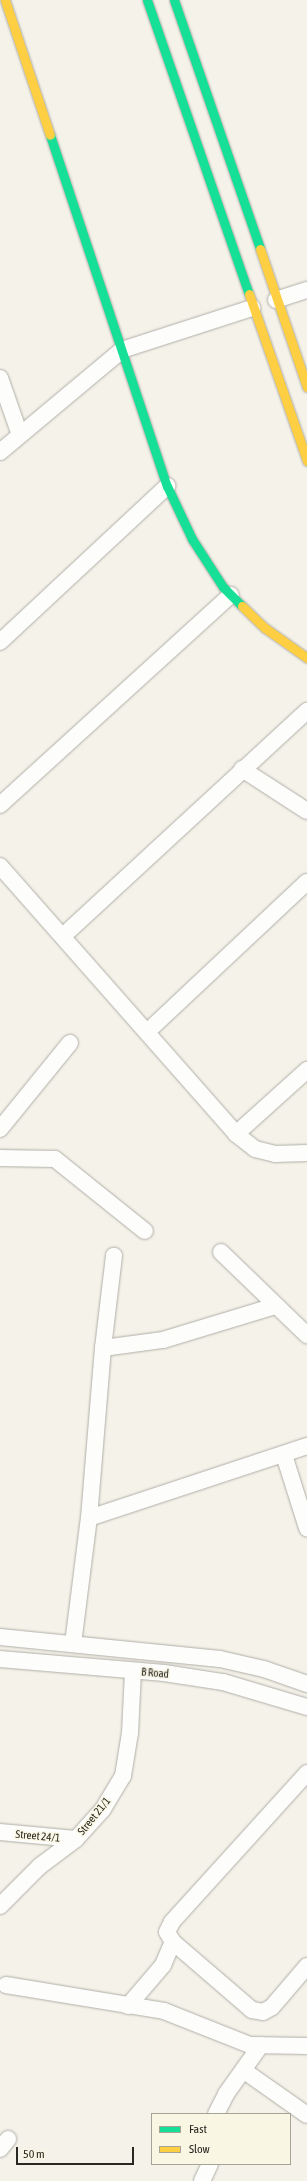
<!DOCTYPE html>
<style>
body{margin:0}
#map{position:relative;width:307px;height:2181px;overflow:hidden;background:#f4f2e9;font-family:"Asap Condensed",sans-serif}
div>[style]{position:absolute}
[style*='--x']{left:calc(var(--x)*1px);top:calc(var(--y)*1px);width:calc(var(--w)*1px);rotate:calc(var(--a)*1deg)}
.roads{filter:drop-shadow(0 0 1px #b0aea7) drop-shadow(0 0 1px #b0aea7)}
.street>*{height:16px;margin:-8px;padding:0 8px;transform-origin:8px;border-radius:8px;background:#fdfdfc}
.fast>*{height:9px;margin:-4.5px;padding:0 4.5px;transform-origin:4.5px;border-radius:4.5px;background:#16e098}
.slow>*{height:9px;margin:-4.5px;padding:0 4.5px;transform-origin:4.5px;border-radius:4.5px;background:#ffcf43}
span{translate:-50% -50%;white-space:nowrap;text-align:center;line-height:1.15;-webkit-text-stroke:3px #f9f6e4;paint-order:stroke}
.street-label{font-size:11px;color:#282720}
.legend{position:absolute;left:151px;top:2113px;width:140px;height:52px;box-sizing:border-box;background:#f9f6e4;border:1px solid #a5a396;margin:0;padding:5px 7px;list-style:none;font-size:12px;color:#282720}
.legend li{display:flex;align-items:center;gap:8px;height:20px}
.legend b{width:20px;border:1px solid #a5a396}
.scale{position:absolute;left:16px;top:2147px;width:118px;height:18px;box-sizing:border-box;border:2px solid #282720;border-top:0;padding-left:5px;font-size:12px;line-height:14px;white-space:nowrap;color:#282720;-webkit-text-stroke:3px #f9f6e4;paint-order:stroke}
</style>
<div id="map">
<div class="roads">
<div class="street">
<div style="--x:276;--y:300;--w:33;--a:-18"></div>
<div style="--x:0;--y:378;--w:60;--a:70.7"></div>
<div style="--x:0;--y:452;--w:159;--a:-39.9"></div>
<div style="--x:122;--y:350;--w:137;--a:-17.9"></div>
<div style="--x:0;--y:642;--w:229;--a:-43"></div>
<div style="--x:242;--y:769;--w:77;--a:32.9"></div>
<div style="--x:0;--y:805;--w:312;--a:-42.3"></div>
<div style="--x:0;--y:866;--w:357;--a:48.6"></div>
<div style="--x:236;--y:1134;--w:24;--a:38"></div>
<div style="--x:255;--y:1149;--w:21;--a:14"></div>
<div style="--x:275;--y:1154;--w:32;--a:-2"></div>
<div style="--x:63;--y:936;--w:332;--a:-42.7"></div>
<div style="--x:147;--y:1032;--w:219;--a:-43.2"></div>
<div style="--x:0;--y:1129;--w:111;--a:-50.9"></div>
<div style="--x:236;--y:1134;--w:96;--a:-42"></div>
<div style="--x:0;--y:1158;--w:55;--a:1"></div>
<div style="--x:55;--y:1159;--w:115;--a:38.7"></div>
<div style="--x:221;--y:1252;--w:120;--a:44"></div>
<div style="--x:103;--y:1348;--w:61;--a:-7.6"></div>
<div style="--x:163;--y:1340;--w:117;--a:-16.9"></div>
<div style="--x:284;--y:1455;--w:77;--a:72.5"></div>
<div style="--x:89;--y:1518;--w:230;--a:-18.3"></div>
<div style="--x:0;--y:1637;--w:221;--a:5.7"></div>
<div style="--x:220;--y:1659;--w:45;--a:12.8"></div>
<div style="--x:264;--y:1669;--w:46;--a:19.2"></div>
<div style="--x:73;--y:1644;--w:127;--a:-82.8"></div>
<div style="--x:89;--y:1518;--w:171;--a:-85.3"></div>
<div style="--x:103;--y:1348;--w:93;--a:-83.2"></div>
<div style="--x:0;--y:1659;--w:165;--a:4.9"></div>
<div style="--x:164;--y:1673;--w:60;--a:8.7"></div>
<div style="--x:223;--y:1682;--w:88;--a:16.6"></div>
<div style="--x:307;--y:1773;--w:201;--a:132.2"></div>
<div style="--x:172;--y:1922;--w:11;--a:117"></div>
<div style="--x:167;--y:1932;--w:12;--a:59"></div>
<div style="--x:173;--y:1942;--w:104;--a:40.7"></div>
<div style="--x:252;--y:2010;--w:11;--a:10"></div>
<div style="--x:263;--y:2012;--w:10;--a:-29"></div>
<div style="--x:272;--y:2007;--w:54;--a:-49.5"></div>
<div style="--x:0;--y:1832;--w:76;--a:5.3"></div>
<div style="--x:0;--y:1906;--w:57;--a:-45"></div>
<div style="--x:40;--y:1866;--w:45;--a:-36.9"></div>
<div style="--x:76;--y:1839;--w:40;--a:-48"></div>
<div style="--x:103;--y:1809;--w:39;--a:-59"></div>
<div style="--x:123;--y:1776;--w:44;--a:-80.8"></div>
<div style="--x:130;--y:1733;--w:62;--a:-87.2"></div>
<div style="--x:6;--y:1985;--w:160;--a:9.3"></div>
<div style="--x:164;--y:2011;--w:92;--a:21.6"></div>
<div style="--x:250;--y:2045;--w:57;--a:1"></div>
<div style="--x:128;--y:2006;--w:54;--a:-49.5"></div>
<div style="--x:163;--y:1965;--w:25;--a:-67"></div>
<div style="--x:243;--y:2070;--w:78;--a:35.1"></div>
<div style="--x:216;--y:2114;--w:22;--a:-63"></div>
<div style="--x:226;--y:2094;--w:60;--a:-54.5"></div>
<div style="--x:0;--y:2149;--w:13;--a:-51"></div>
<div style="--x:202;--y:2181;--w:19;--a:-65"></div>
</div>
<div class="fast">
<div style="--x:147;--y:0;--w:311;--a:70.9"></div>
<div style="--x:174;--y:0;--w:263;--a:70.9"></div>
<div style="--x:50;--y:135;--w:370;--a:71.6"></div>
<div style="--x:167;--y:486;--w:59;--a:64.7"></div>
<div style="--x:192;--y:539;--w:57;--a:57.1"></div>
<div style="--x:223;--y:587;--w:27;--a:45"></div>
</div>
<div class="slow">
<div style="--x:5;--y:0;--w:142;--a:71.6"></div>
<div style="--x:260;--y:249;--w:146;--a:71.2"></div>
<div style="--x:249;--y:294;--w:177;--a:70.8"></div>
<div style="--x:242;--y:606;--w:32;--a:44"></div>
<div style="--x:265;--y:628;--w:52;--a:35.5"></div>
</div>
</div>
<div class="street-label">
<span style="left:155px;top:1673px;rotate:5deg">B Road</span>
<span style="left:94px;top:1816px;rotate:-51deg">Street 21/1</span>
<span style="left:38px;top:1836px;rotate:5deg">Street 24/1</span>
</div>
<ul class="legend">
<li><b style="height:5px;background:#16e098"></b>Fast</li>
<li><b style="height:5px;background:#ffcf43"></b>Slow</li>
</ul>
<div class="scale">50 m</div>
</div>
